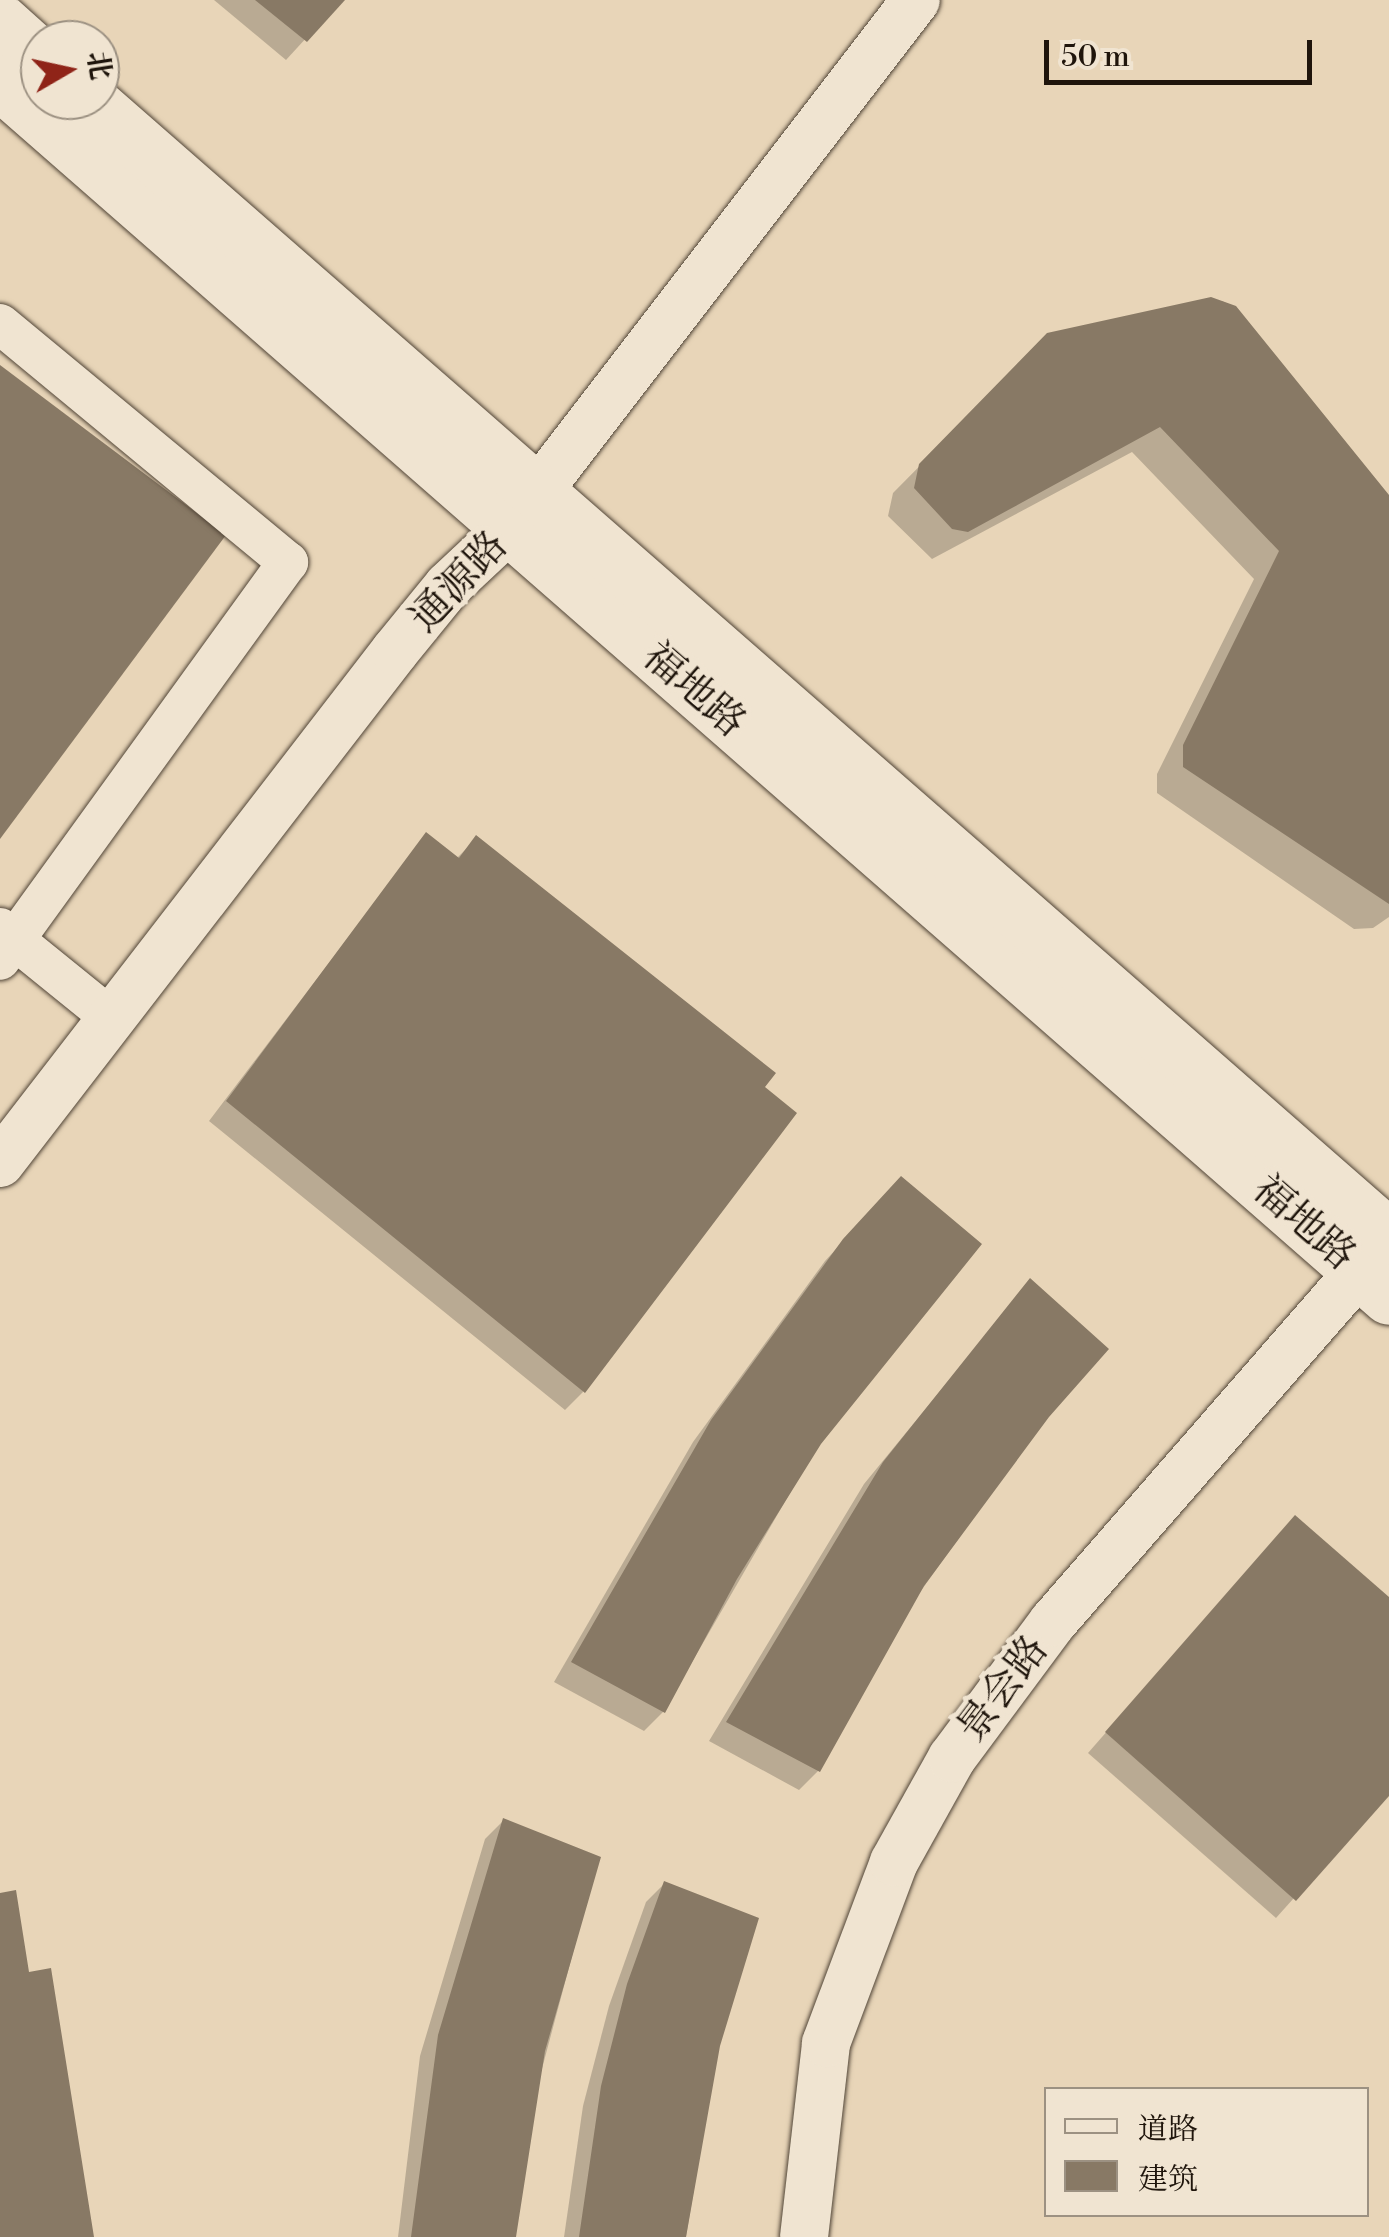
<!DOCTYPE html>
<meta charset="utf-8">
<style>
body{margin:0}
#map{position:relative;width:1389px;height:2237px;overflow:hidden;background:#e8d5b8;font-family:"Libre Bodoni","Noto Serif SC",serif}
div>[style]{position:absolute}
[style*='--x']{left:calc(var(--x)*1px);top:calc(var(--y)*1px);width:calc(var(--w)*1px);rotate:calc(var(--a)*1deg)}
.shadow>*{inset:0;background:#0003}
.building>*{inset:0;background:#887965}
.roads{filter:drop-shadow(0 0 2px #514537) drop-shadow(0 0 2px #514537)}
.minor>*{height:40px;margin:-20px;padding:0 20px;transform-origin:20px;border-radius:20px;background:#f0e4d1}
.tertiary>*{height:48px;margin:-24px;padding:0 24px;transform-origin:24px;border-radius:24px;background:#f0e4d1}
.secondary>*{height:55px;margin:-27.5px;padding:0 27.5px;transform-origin:27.5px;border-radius:27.5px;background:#f0e4d1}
span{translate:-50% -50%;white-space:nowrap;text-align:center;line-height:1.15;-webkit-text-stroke:10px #f0e4d1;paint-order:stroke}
.street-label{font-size:40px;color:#1f150c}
.legend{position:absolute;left:1044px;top:2087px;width:325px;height:130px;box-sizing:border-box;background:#f0e4d1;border:2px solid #9c9182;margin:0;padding:12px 18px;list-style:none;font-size:30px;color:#1f150c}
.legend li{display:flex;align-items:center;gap:20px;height:50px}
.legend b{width:50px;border:2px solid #9c9182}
.north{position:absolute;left:20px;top:20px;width:100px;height:100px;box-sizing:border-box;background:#f0e4d1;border:2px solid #9c9182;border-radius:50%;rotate:81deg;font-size:28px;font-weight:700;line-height:40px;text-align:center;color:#1f150c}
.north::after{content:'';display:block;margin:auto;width:35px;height:45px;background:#8f2418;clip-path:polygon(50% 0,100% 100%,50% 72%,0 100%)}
.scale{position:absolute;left:1044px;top:40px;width:268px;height:45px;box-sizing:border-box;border:5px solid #1f150c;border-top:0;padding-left:12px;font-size:30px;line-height:35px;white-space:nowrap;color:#1f150c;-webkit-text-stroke:8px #f0e4d1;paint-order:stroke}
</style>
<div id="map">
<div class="shadow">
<div style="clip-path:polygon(214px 0,341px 0,286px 60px)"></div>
<div style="clip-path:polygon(1222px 301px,1234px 307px,1389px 499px,1389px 917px,1373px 928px,1354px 929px,1157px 793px,1157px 774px,1254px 579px,1132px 452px,932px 559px,888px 516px,893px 493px,1048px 336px)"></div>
<div style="clip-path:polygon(426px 835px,456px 859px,476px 839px,583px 1392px,565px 1410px,209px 1121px)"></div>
<div style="clip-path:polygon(883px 1198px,819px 1443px,663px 1712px,644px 1731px,554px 1682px,693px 1442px,825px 1261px)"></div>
<div style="clip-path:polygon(1030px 1281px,1047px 1415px,890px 1634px,818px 1771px,799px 1790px,709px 1741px,864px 1484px)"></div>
<div style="clip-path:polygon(1277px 1537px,1389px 1601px,1389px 1792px,1276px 1918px,1088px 1753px)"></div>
<div style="clip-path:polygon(503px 1821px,598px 1859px,528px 2121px,514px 2237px,398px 2237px,420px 2056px,485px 1839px)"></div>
<div style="clip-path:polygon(665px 1883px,718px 2045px,686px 2237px,564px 2237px,583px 2106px,609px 2006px,646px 1902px)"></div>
</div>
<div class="building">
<div style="clip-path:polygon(255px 0,345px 0,307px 42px)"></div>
<div style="clip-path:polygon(1211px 297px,1236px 306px,1389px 495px,1389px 904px,1183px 767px,1183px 745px,1279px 551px,1160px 427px,968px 532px,952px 529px,914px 488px,919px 464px,1047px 333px)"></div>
<div style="clip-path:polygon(0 365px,226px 535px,0 839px)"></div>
<div style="clip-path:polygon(426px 832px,459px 858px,476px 835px,776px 1073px,765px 1087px,797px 1113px,585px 1393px,226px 1101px)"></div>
<div style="clip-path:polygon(901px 1176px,982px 1244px,821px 1444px,737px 1579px,665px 1713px,571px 1662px,711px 1420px,843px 1239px)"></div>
<div style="clip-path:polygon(1030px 1278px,1109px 1349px,1049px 1417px,924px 1586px,820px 1772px,726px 1722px,883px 1462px)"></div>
<div style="clip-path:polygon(1295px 1515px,1389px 1597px,1389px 1796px,1296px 1901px,1105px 1732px)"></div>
<div style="clip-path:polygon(503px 1818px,601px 1857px,545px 2051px,516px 2237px,411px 2237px,438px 2035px)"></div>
<div style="clip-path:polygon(664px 1881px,759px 1918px,720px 2046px,686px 2237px,579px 2237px,601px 2086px,627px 1984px)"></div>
<div style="clip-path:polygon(16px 1890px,29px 1972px,51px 1968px,94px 2237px,0 2237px,0 1893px)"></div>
</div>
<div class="roads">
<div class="minor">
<div style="--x:0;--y:324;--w:374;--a:39.6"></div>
<div style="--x:288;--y:562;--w:491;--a:125.9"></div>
<div style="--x:0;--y:928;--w:141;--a:39"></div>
</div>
<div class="tertiary">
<div style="--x:0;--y:1163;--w:647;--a:-52.35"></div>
<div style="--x:395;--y:651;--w:84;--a:-50.8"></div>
<div style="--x:448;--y:586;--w:83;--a:-43.1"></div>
<div style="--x:509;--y:529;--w:667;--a:-52.43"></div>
<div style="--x:804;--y:2237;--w:195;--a:-83.5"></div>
<div style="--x:826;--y:2043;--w:193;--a:-69.4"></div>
<div style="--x:894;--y:1862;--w:119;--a:-60.9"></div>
<div style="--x:952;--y:1758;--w:169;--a:-53.4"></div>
<div style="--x:1053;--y:1622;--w:502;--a:-48.88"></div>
</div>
<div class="secondary">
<div style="--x:0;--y:21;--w:54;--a:42"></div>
<div style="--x:0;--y:82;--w:1845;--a:41.18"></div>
<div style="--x:89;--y:100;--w:1727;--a:41.17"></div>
</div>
</div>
<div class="street-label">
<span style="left:459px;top:582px;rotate:-47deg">通源路</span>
<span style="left:694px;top:690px;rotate:41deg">福地路</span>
<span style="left:1304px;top:1223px;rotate:41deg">福地路</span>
<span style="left:1003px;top:1689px;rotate:-53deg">景会路</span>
</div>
<ul class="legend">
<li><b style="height:12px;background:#f0e4d1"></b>道路</li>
<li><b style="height:28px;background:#887965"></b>建筑</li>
</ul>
<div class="north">北</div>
<div class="scale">50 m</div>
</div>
